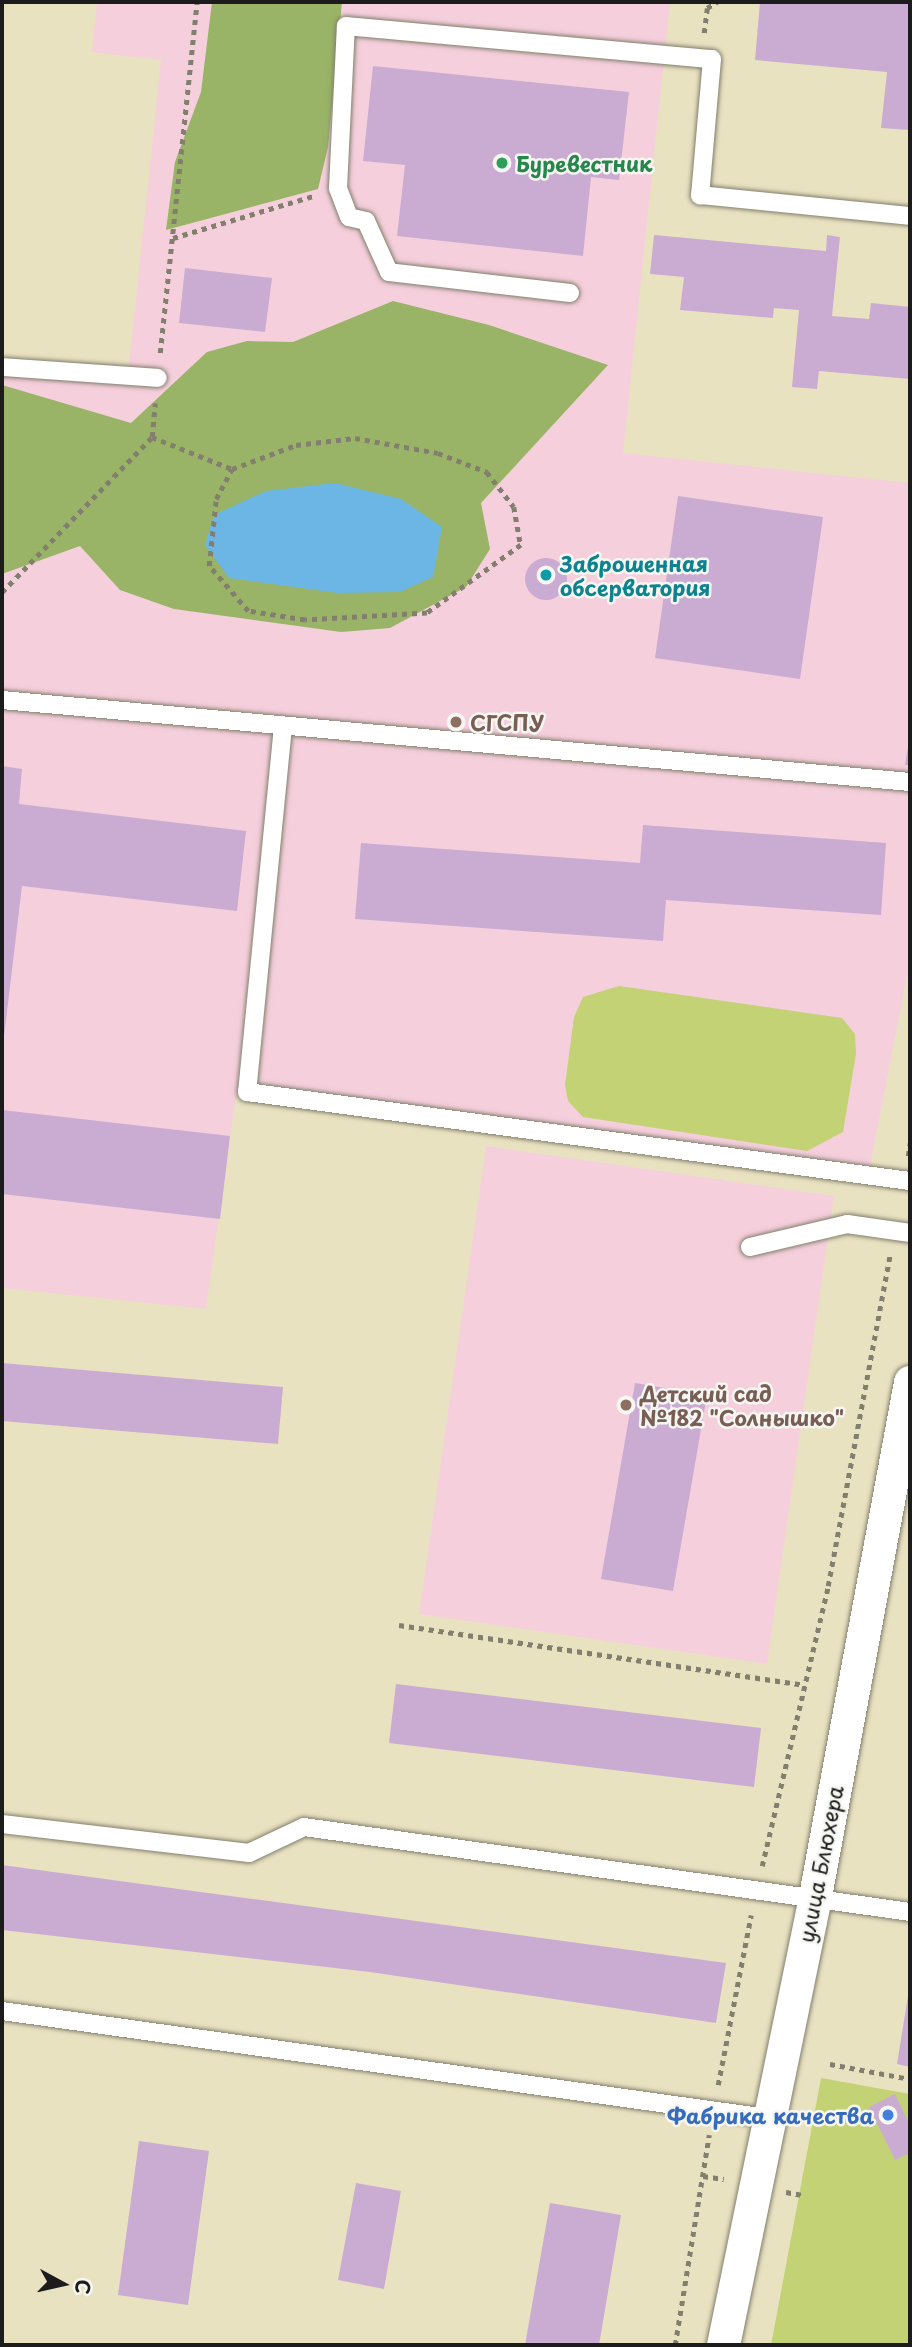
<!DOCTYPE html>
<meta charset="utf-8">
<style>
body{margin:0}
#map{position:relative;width:912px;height:2347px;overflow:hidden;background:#e9e2c1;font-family:"Playpen Sans",sans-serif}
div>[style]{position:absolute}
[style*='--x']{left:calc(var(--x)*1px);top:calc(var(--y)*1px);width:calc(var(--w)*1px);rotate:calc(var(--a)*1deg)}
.built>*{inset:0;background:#f5cfdc}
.green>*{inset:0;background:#c2d274}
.forest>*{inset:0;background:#99b466}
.water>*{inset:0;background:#6cb6e5}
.building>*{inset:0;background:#caacd3}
.round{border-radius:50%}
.path>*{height:4.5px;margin-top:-2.25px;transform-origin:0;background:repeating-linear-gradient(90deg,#827f6e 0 5px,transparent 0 10px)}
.roads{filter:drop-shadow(0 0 2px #827f6e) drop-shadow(0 0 2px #827f6e)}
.service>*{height:18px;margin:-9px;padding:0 9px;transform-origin:9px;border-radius:9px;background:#fff}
.minor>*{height:33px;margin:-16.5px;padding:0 16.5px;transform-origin:16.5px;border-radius:16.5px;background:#fff}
.dots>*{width:19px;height:19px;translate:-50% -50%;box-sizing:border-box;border:4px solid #f6f6f2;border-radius:50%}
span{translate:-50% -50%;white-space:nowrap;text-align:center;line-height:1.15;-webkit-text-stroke:5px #f6f6f2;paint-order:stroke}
.leisure-label{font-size:21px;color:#27864d;font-weight:700}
.left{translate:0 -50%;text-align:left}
.culture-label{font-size:21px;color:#0d838f;font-weight:700}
.education-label{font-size:21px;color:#785e54;font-weight:700}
.street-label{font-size:21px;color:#1c1c1c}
.shop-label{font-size:21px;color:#366cbe;font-weight:700}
.right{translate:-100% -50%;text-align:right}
.frame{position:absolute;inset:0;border:4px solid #1c1c1c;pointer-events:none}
.north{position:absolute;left:28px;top:2249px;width:70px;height:70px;-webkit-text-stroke:5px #f6f6f2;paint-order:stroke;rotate:98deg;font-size:19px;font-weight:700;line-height:28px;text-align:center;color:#1c1c1c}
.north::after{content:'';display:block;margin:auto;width:24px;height:32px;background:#1c1c1c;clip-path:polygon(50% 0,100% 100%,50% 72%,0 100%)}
</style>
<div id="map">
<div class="built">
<div style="clip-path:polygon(97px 2px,670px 2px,623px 453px,910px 483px,910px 961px,867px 1181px,236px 1095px,206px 1309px,2px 1288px,2px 361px,128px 374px,161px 60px,92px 52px)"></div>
<div style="clip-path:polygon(486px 1146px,834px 1196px,767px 1664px,419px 1614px)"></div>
</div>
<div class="green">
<div style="clip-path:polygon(619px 986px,842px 1018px,855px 1034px,856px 1054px,843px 1132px,807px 1151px,583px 1117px,568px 1101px,565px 1085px,574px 1017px,583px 997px)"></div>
<div style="clip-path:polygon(821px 2078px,910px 2094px,910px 2345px,771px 2345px)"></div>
</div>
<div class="forest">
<div style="clip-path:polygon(212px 2px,342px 2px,328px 147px,318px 189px,166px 230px,175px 162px,201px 92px)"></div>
<div style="clip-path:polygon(393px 301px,489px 325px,608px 365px,481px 503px,490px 549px,466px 587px,390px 628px,341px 632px,174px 609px,120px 590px,80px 546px,2px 574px,2px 385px,131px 423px,207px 352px,247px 341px,293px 342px)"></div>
</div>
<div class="water">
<div style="clip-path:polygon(335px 483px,401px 499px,442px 527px,433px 577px,400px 592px,338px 593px,229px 578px,205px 545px,214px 515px,266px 491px)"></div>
</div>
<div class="building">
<div style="clip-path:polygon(760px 2px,910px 2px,910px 130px,881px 128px,887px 72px,755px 60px)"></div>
<div style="clip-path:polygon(373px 66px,629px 92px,619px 180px,591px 177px,583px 256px,397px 236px,405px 165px,363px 161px)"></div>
<div style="clip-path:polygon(654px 235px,826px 251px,827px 235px,840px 237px,832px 316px,869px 319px,871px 303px,910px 307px,910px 379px,819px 371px,817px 389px,792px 387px,799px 310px,774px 308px,773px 318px,680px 310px,684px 277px,650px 274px)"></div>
<div style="clip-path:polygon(185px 268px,272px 278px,265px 332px,179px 323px)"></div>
<div style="clip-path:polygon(678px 496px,823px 517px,800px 679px,655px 658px)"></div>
<div class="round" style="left:525px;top:558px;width:42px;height:42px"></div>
<div style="clip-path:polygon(910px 735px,910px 765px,905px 765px)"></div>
<div style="clip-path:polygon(2px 766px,22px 769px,19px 804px,246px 831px,237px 911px,22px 886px,3px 1045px)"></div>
<div style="clip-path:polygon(643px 825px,886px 843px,881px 915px,666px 900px,663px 941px,355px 919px,361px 843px,640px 863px)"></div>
<div style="clip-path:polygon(2px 1110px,230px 1136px,220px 1219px,2px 1194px)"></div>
<div style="clip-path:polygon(2px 1363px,283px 1387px,278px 1444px,2px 1421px)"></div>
<div style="clip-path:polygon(635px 1383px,707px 1395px,673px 1591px,601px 1579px)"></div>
<div style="clip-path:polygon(396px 1684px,761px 1728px,754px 1787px,389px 1743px)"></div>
<div style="clip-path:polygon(2px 1865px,726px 1963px,716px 2023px,370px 1972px,2px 1930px)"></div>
<div style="clip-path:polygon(909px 1990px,910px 1990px,910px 2067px,897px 2064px)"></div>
<div style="clip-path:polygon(895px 2094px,910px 2126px,910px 2153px,895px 2160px,869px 2107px)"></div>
<div style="clip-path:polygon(139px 2141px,209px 2151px,188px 2305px,118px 2295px)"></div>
<div style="clip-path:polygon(356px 2183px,401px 2191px,384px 2289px,338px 2280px)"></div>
<div style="clip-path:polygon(550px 2203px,621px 2215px,599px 2345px,525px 2345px)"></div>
</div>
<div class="path">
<div style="--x:704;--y:33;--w:25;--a:-83"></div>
<div style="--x:707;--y:8;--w:12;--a:-31"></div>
<div style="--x:173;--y:238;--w:146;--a:-16.7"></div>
<div style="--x:160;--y:353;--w:353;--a:-84"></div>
<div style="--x:152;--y:437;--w:34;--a:-85"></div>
<div style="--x:2;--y:592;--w:216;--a:-45.9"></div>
<div style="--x:152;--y:437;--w:86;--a:21.8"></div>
<div style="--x:232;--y:469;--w:68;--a:-20.6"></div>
<div style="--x:296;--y:445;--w:59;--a:-6.8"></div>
<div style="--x:355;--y:438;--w:84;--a:10.2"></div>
<div style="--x:438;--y:453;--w:53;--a:21.2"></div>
<div style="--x:487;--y:472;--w:44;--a:52.4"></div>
<div style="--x:514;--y:507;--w:39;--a:80"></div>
<div style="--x:521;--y:545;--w:116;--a:144.1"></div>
<div style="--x:427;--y:613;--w:122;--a:176.7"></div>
<div style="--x:305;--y:620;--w:58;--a:-171"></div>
<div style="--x:248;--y:611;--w:60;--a:-130.9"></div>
<div style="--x:209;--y:566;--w:67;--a:-84"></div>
<div style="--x:216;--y:499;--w:34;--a:-62"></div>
<div style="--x:908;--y:1156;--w:13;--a:-81"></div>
<div style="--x:399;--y:1625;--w:409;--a:8.4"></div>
<div style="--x:762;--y:1866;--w:288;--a:-76.7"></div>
<div style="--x:828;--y:1586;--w:338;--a:-79.4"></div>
<div style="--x:830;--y:2064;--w:81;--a:10.6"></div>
<div style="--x:718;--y:2085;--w:173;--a:-79"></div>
<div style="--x:703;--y:2176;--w:21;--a:8"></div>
<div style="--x:786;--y:2192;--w:17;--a:10"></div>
<div style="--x:675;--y:2345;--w:213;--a:-80.8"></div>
</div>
<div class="roads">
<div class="service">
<div style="--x:570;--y:293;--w:182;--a:-173.4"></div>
<div style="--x:389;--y:272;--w:56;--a:-114.3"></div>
<div style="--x:366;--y:221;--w:17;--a:-167"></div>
<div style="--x:349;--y:217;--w:31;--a:-111"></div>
<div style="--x:338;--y:188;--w:162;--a:-87.2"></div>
<div style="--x:346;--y:26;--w:367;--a:5.2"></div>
<div style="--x:712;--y:59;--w:137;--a:95"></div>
<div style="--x:700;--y:195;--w:211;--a:5.7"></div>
<div style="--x:2;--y:367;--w:156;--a:4"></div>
<div style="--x:2;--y:700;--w:912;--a:5.16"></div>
<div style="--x:283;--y:726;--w:368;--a:95.6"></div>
<div style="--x:247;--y:1092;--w:669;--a:7.65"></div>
<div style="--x:750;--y:1247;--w:100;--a:-13.3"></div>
<div style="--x:847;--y:1224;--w:64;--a:8.1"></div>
<div style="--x:2;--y:1824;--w:249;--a:6.7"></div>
<div style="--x:249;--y:1853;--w:61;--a:-25.3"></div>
<div style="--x:304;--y:1827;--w:612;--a:7.98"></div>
<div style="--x:2;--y:2011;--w:772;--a:7.96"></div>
</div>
<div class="minor">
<div style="--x:723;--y:2345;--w:458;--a:-78.4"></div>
<div style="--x:815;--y:1896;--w:523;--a:-79.53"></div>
</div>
</div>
<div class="dots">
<div style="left:502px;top:163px;background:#2e9e5b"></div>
<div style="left:546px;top:575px;background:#0f9aa8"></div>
<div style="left:456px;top:722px;background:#8d6e63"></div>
<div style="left:626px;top:1405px;background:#8d6e63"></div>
<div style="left:888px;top:2115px;background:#3f7fe0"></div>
</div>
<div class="leisure-label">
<span class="left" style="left:516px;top:163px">Буревестник</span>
</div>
<div class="culture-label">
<span class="left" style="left:560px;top:575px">Заброшенная<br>обсерватория</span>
</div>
<div class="education-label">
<span class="left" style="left:470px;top:722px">СГСПУ</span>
<span class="left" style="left:640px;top:1405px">Детский сад<br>№182 "Солнышко"</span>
</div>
<div class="street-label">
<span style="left:820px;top:1864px;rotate:-79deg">улица Блюхера</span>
</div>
<div class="shop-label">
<span class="right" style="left:874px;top:2115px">Фабрика качества</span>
</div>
<div class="frame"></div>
<div class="north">С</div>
</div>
